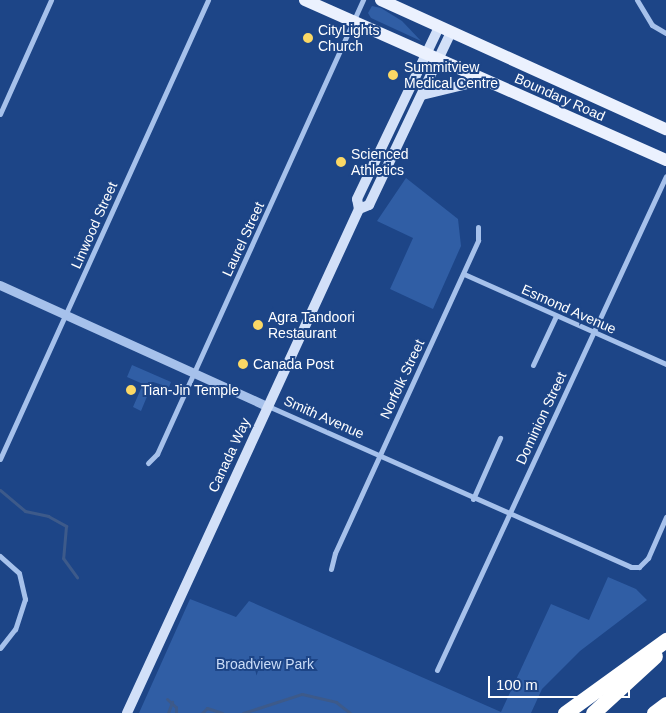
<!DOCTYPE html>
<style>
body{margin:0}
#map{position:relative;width:666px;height:713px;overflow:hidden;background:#1d4587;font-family:Helvetica,sans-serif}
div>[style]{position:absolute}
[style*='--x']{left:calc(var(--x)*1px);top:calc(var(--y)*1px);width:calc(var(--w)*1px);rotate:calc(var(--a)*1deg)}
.green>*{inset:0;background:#305ea5}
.stream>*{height:3px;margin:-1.5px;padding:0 1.5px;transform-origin:1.5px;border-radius:1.5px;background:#3d5a8a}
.minor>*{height:5px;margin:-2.5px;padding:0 2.5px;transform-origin:2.5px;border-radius:2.5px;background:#a6c1eb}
.tertiary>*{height:9px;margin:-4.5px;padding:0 4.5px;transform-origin:4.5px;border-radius:4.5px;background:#a6c1eb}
.secondary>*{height:10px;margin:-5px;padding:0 5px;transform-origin:5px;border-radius:5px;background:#d2e0f8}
.primary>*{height:12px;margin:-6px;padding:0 6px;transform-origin:6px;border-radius:6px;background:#ebf1fe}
.motorway>*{height:15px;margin:-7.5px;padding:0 7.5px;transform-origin:7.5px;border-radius:7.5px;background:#fff}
.dots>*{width:14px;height:14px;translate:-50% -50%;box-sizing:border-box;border:2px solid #1d4587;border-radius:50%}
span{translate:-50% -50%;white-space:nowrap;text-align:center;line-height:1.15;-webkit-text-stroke:4px #1d4587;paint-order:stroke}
.poi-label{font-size:14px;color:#fff}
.left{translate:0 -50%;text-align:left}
.street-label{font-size:14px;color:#fff}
.park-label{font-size:14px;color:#cbddf8}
.scale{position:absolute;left:488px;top:676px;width:142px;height:22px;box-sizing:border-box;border:2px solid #fff;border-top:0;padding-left:6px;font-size:15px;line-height:18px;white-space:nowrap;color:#fff;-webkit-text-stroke:4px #1d4587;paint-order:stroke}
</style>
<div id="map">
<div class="green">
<div style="clip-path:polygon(372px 6px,381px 8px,402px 21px,421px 41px,371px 18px,368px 13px)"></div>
<div style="clip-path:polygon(406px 178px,458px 219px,461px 246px,433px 309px,390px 289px,413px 238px,377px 221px)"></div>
<div style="clip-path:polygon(132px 365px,171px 382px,169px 387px,153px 382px,141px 411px,133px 407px,143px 384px,127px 377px)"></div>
<div style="clip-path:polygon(608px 577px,636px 589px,647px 600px,580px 651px,542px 689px,531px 713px,139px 713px,190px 599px,236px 617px,249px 601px,501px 712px,551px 604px,589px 620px)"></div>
</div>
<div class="stream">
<div style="--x:0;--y:490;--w:33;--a:40"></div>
<div style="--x:25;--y:511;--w:24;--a:12"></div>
<div style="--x:48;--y:516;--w:21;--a:29"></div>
<div style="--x:66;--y:526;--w:32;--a:95"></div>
<div style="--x:63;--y:558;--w:24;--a:54"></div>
<div style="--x:167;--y:699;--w:12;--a:42"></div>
<div style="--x:176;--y:707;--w:6;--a:90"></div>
<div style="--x:168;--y:713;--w:12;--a:-70"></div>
<div style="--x:202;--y:713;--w:7;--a:-45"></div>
<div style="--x:207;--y:708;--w:16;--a:18"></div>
<div style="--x:243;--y:713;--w:62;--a:-17.9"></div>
<div style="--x:302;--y:694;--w:35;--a:13"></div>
<div style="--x:336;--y:702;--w:18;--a:38"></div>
</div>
<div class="minor">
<div style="--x:637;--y:0;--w:29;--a:59"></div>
<div style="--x:652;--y:25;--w:16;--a:30"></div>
<div style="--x:0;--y:114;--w:125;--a:-65.9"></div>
<div style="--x:464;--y:274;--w:221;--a:24"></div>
<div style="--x:533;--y:365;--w:54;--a:-64.9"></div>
<div style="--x:268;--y:406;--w:397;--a:23.9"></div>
<div style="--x:631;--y:567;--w:8;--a:0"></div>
<div style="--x:639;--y:567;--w:13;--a:-45"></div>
<div style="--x:648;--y:558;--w:45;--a:-66.3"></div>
<div style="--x:0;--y:459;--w:504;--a:-65.62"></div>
<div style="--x:148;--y:463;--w:13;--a:-45"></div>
<div style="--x:157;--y:454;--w:499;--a:-65.6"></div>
<div style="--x:473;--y:499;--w:67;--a:-66.1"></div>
<div style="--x:0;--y:556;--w:25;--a:42"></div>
<div style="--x:19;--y:573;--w:27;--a:77"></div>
<div style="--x:25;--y:599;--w:32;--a:108"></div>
<div style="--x:15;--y:629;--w:24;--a:128"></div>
<div style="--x:331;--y:569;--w:16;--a:-76"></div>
<div style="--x:335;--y:553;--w:344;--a:-65.4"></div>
<div style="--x:478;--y:240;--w:13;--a:-90"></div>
<div style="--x:437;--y:670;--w:544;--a:-65.13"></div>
</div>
<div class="tertiary">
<div style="--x:0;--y:285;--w:293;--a:24.4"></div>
</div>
<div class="secondary">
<div style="--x:422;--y:95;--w:64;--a:-13.6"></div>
<div style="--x:359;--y:209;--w:11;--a:-22"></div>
<div style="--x:369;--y:205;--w:191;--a:-64.6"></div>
<div style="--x:127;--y:713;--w:555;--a:-65.28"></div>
<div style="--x:359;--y:209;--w:10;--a:-101"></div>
<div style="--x:357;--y:199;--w:191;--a:-64.5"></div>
</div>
<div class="primary">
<div style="--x:305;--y:0;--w:395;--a:23.9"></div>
<div style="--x:381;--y:0;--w:313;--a:24.4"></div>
</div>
<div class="motorway">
<div style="--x:565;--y:713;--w:125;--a:-35.9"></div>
<div style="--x:593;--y:713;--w:84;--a:-42.6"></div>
<div style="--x:654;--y:713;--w:15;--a:-37"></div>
</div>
<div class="dots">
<div style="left:308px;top:38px;background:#fbd865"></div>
<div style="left:393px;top:75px;background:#fbd865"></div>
<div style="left:341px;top:162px;background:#fbd865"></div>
<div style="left:258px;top:325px;background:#fbd865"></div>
<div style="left:243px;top:364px;background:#fbd865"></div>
<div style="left:131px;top:390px;background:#fbd865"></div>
</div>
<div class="poi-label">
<span class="left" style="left:318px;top:38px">CityLights<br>Church</span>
<span class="left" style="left:404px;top:75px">Summitview<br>Medical Centre</span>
<span class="left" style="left:351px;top:162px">Scienced<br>Athletics</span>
<span class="left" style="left:268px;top:325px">Agra Tandoori<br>Restaurant</span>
<span class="left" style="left:253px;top:364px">Canada Post</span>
<span class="left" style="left:141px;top:390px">Tian-Jin Temple</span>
</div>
<div class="street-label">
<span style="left:560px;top:97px;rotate:24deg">Boundary Road</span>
<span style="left:94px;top:225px;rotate:-66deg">Linwood Street</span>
<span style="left:243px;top:239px;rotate:-65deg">Laurel Street</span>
<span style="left:569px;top:309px;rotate:24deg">Esmond Avenue</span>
<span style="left:402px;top:379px;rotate:-65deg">Norfolk Street</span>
<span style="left:324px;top:417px;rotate:24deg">Smith Avenue</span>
<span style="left:541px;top:418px;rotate:-65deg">Dominion Street</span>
<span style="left:229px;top:455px;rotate:-65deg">Canada Way</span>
</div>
<div class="park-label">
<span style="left:265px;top:664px">Broadview Park</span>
</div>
<div class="scale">100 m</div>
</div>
